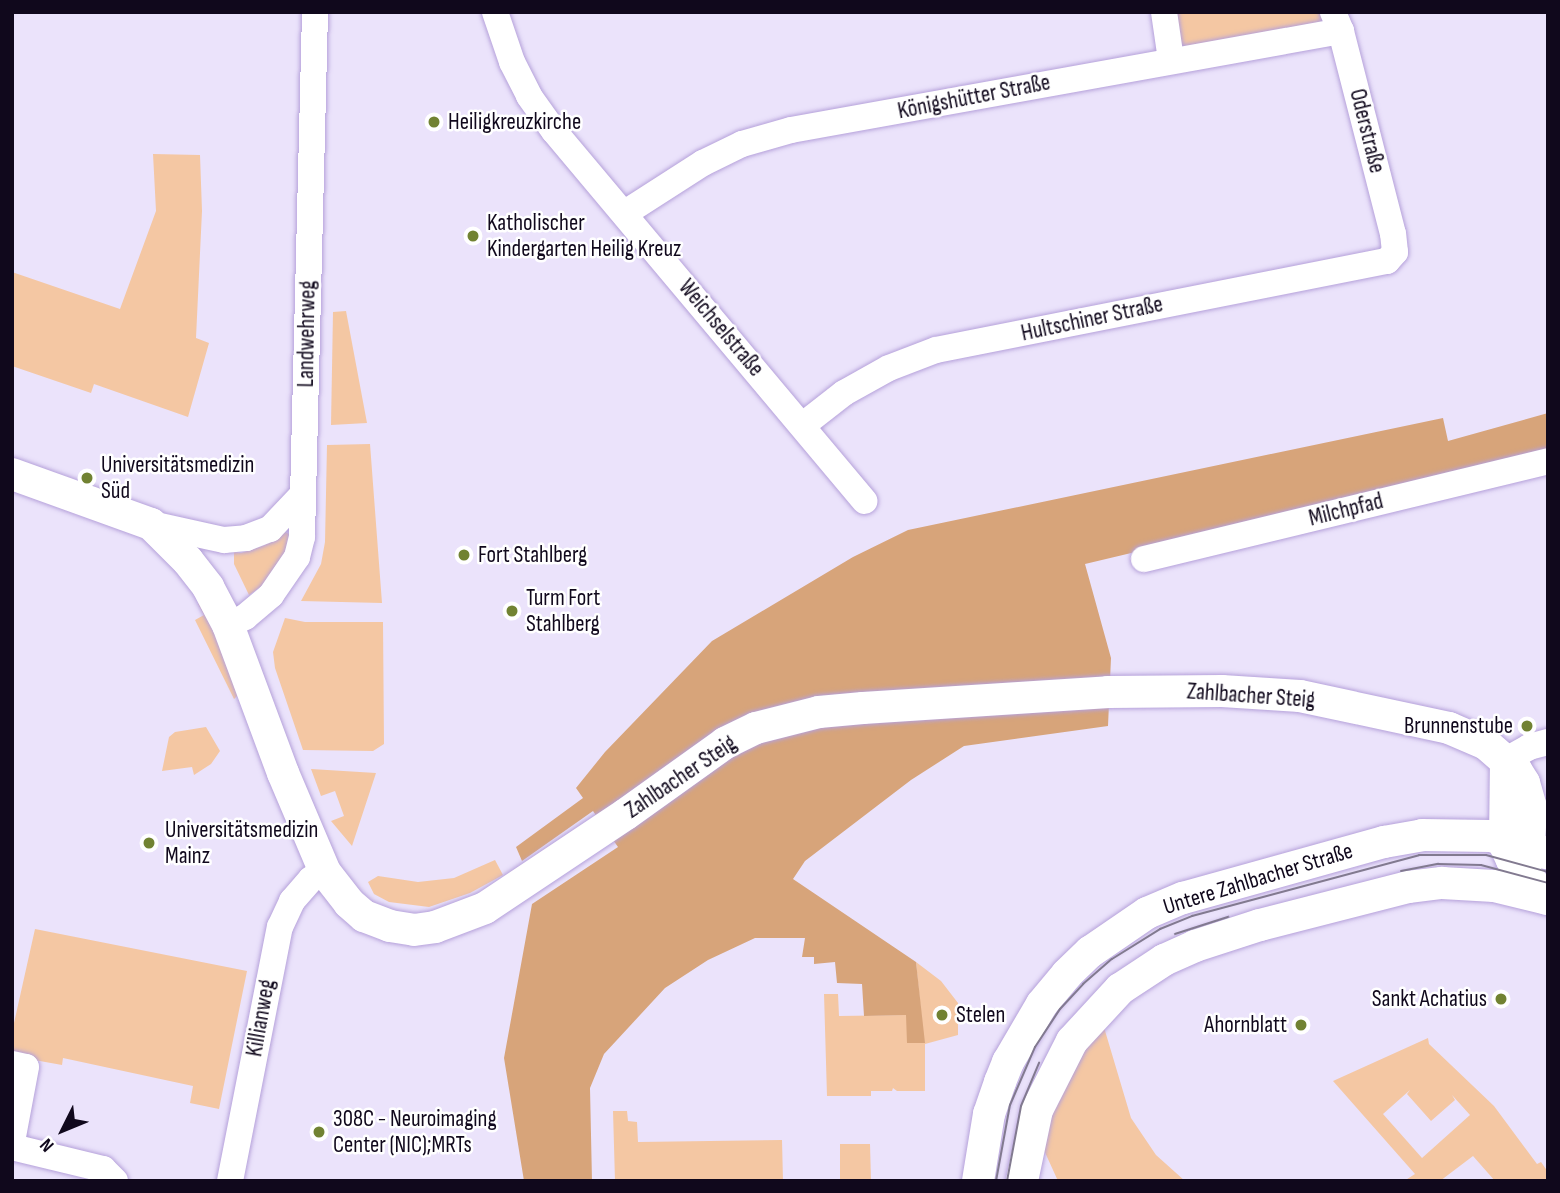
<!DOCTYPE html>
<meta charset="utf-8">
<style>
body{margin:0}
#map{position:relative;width:1560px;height:1193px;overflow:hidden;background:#ebe3fb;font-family:"Sofia Sans Condensed",sans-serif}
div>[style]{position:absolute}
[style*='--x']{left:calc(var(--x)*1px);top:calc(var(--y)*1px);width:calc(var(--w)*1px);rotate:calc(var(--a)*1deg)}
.green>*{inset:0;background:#f4c7a3}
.forest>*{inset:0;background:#d7a47a}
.roads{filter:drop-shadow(0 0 2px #b5a1da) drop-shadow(0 0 2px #b5a1da)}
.minor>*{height:26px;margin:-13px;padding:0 13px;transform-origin:13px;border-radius:13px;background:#fff}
.tertiary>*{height:32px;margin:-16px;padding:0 16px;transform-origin:16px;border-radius:16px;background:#fff}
.tram>*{height:2px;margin:-1px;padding:0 1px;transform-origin:1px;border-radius:1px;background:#827a90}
.dots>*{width:19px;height:19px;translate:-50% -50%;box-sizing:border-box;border:4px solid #fff;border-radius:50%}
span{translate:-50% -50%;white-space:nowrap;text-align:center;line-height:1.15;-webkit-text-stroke:5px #fff;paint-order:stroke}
.street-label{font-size:23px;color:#10081c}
.poi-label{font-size:23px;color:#10081c}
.left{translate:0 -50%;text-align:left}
.right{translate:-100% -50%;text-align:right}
.frame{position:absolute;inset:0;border:14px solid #10081c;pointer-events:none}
.north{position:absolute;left:28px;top:1095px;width:70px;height:70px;-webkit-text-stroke:5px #fff;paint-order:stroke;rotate:227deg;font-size:19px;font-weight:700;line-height:28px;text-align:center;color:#10081c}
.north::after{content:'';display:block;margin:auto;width:24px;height:32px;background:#10081c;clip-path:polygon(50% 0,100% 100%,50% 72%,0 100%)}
</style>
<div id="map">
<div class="green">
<div style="clip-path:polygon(1174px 12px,1320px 12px,1323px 19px,1322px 23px,1184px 47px,1179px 42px)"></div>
<div style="clip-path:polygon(153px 154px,200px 155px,202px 211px,196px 338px,209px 343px,188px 417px,94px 384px,91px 393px,12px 366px,12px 272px,120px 309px,156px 211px)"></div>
<div style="clip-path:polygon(346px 311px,367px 423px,331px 425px,333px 312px)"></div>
<div style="clip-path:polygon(370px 444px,382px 603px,301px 601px,321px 564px,325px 542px,327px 445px)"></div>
<div style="clip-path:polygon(283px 531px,289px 534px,285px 552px,262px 586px,249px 595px,234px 564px,234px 552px,241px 553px,265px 545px)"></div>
<div style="clip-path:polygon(203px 600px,240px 693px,234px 699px,195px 620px,204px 615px,198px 604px)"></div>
<div style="clip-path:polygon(285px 618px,305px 622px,383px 622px,384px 744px,373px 751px,303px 750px,275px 668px,273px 652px)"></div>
<div style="clip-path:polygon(206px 727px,220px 751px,211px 764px,194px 775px,192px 767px,162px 771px,169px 737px,175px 732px)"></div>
<div style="clip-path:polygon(311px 769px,376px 773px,352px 846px,331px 821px,344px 816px,335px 791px,321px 796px)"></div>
<div style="clip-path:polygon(495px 860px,503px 875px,470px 893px,429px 907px,389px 902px,374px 894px,368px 882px,378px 876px,418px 882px,454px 878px)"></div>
<div style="clip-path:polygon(35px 929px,247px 971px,219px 1109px,190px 1103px,193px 1086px,63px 1058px,62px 1065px,12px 1056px,12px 1032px)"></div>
<div style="clip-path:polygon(916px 962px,941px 981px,958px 1003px,958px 1035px,925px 1044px,925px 1091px,897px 1091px,893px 1088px,892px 1091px,871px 1091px,871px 1096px,827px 1096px,824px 994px,838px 994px,839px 1016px,906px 1015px,924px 1043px)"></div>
<div style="clip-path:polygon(1103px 1024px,1131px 1118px,1156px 1155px,1185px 1181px,1058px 1181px,1043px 1148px,1051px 1108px,1073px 1063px)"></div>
<div style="clip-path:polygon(evenodd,1428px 1038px,1429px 1044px,1494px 1106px,1537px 1164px,1541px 1162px,1548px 1172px,1548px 1181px,1495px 1181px,1473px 1156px,1440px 1181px,1404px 1181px,1415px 1174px,1333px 1081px,1428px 1038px,1410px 1090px,1407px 1094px,1431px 1121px,1455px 1100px,1452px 1095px,1470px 1115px,1422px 1158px,1383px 1114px,1410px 1090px)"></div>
<div style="clip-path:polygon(613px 1111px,627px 1111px,628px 1121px,637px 1122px,638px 1142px,782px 1140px,783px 1181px,615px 1181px)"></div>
<div style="clip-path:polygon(840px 1144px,870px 1144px,871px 1181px,840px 1181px)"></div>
</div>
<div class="forest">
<div style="clip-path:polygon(1548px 413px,1548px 454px,1085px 564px,1111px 658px,1108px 726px,964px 746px,911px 780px,805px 861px,793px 879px,916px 962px,925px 1043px,907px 1043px,906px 1015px,864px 1016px,862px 984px,837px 983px,835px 962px,814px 964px,814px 957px,802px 957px,805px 938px,755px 938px,708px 960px,665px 988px,604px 1054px,590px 1088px,592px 1181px,524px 1181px,504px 1058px,532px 904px,618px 847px,593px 811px,522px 861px,516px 847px,583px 798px,576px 788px,605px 752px,712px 641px,853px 557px,908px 530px,1443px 418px,1448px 441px)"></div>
</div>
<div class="roads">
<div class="minor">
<div style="--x:495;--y:12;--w:53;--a:71.2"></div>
<div style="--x:512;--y:62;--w:38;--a:63"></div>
<div style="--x:529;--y:96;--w:43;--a:54.5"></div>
<div style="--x:554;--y:131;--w:483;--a:50"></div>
<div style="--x:1164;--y:12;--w:49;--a:81.7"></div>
<div style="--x:625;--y:213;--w:93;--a:-32.7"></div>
<div style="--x:703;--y:163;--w:43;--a:-26"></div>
<div style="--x:742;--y:144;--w:51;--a:-15.9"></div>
<div style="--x:791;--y:130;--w:559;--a:-10.2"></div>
<div style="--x:803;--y:425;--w:52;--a:-38"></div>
<div style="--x:844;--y:393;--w:51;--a:-29.1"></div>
<div style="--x:889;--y:368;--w:50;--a:-21"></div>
<div style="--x:936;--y:350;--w:460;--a:-11.2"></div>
<div style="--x:1387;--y:261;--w:12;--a:-48"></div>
<div style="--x:1395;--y:252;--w:18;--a:-96"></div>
<div style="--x:1393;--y:234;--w:210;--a:-104.4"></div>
<div style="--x:1341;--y:31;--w:21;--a:-113"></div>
<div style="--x:151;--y:524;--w:75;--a:12.4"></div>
<div style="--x:224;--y:540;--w:22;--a:-5"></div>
<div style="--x:246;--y:538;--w:26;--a:-21"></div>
<div style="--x:270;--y:529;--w:48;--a:-46.7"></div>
<div style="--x:1144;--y:559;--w:416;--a:-13.6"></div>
<div style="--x:228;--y:625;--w:19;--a:-25"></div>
<div style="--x:245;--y:617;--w:34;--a:-40"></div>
<div style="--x:271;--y:595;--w:46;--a:-55.6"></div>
<div style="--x:297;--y:557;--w:21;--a:-76"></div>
<div style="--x:302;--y:537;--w:525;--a:-88.58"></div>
<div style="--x:1506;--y:760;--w:26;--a:-29"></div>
<div style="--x:1529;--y:747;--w:20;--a:-15"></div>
<div style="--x:12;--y:1064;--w:14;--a:12"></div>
<div style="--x:26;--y:1067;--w:76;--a:100.6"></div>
<div style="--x:12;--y:1147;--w:94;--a:13.6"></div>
<div style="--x:103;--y:1169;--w:17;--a:45"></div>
<div style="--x:230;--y:1181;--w:259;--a:-78.9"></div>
<div style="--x:280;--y:927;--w:29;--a:-65"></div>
<div style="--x:292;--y:901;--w:29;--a:-49"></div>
<div style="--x:311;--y:879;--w:16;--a:-27"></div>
</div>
<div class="tertiary">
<div style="--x:12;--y:474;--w:148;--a:19.8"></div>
<div style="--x:151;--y:524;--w:52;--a:45"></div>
<div style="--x:188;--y:561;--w:33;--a:52"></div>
<div style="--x:208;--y:587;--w:43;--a:62.2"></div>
<div style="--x:228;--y:625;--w:158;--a:69.6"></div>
<div style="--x:283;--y:773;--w:108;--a:67"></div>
<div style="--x:325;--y:872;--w:39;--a:52"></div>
<div style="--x:349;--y:903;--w:20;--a:41"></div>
<div style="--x:364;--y:916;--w:28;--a:21"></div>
<div style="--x:390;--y:926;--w:24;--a:9"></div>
<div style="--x:414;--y:930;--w:21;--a:-8"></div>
<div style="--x:435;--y:927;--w:53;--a:-20.8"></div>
<div style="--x:485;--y:908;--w:169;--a:-33.7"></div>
<div style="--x:626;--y:814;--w:122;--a:-35.6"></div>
<div style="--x:725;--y:743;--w:34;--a:-26"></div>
<div style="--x:756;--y:728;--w:65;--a:-14.3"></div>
<div style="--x:819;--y:712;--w:44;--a:-5.2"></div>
<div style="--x:863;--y:708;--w:246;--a:-3.7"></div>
<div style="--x:1108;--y:692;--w:114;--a:-0.5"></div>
<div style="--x:1222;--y:691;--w:78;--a:3.7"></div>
<div style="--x:1300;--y:696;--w:152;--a:12.1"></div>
<div style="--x:1449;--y:728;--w:40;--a:23.4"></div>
<div style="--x:1486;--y:744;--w:40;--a:41"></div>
<div style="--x:1516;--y:770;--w:15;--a:58"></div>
<div style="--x:1524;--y:783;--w:25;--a:74"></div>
<div style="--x:1531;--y:807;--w:41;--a:92.8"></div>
<div style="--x:1506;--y:760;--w:85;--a:90.7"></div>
<div style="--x:1505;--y:845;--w:17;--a:65"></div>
<div style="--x:1512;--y:860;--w:52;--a:48.1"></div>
<div style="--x:978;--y:1181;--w:68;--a:-80.7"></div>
<div style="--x:989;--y:1114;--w:34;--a:-71"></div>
<div style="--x:1000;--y:1082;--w:22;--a:-68"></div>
<div style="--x:1008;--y:1062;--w:67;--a:-59.6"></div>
<div style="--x:1042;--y:1004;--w:39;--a:-50"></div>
<div style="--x:1067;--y:974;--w:32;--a:-44"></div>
<div style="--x:1090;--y:952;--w:69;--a:-34.4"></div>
<div style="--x:1147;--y:913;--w:39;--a:-23"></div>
<div style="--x:1183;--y:898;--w:209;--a:-15.6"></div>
<div style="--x:1384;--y:842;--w:39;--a:-10"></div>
<div style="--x:1422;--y:835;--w:69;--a:0.8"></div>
<div style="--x:1491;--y:836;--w:58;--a:17.2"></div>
<div style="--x:1022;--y:1181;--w:73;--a:-78.1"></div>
<div style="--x:1037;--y:1110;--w:77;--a:-63.1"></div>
<div style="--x:1072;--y:1041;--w:71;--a:-47.3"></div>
<div style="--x:1120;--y:989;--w:53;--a:-33.4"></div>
<div style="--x:1164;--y:960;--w:34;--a:-24"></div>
<div style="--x:1195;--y:946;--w:68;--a:-17.9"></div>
<div style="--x:1260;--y:925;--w:153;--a:-14.4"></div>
<div style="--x:1408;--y:887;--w:34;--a:-7"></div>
<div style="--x:1442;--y:883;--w:52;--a:3.3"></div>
<div style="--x:1494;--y:886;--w:56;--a:13.5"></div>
</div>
</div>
<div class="tram">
<div style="--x:1401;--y:871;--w:38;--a:-11"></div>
<div style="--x:1438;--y:864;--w:43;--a:1.3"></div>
<div style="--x:1481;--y:865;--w:69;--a:15"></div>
<div style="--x:1175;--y:934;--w:56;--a:-17.8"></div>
<div style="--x:996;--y:1181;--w:77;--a:-79.6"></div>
<div style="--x:1010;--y:1105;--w:63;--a:-66.7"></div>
<div style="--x:1035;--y:1047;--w:45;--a:-56.7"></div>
<div style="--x:1060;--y:1009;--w:34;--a:-47"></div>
<div style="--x:1083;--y:984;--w:38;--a:-41"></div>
<div style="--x:1112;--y:959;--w:57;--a:-32"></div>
<div style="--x:1160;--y:929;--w:35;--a:-22"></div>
<div style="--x:1192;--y:916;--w:235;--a:-15"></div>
<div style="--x:1419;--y:855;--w:67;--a:0"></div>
<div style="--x:1486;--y:855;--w:64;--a:15.3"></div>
<div style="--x:1007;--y:1181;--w:76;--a:-79.4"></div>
<div style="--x:1021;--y:1106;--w:47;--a:-67.3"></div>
</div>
<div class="dots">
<div style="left:434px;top:122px;background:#718232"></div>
<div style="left:473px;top:236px;background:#718232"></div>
<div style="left:87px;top:478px;background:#718232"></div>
<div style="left:464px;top:555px;background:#718232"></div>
<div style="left:512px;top:611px;background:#718232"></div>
<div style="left:1527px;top:726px;background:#718232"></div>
<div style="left:149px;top:843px;background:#718232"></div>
<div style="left:1501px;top:999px;background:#718232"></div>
<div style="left:942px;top:1015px;background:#718232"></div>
<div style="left:1301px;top:1025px;background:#718232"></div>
<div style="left:319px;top:1132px;background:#718232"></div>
</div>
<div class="street-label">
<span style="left:974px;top:97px;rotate:-11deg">Königshütter Straße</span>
<span style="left:1367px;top:131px;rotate:76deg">Oderstraße</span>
<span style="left:1092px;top:319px;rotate:-12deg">Hultschiner Straße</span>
<span style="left:721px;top:328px;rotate:50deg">Weichselstraße</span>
<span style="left:307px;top:334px;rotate:-89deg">Landwehrweg</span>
<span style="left:1346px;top:510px;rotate:-14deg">Milchpfad</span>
<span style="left:1251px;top:696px;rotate:4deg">Zahlbacher Steig</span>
<span style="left:681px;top:777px;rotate:-34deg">Zahlbacher Steig</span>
<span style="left:1258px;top:879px;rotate:-17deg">Untere Zahlbacher Straße</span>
<span style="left:261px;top:1018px;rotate:-80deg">Killianweg</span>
</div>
<div class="poi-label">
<span class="left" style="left:448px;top:122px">Heiligkreuzkirche</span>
<span class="left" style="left:487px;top:236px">Katholischer<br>Kindergarten Heilig Kreuz</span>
<span class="left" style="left:101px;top:478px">Universitätsmedizin<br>Süd</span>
<span class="left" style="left:478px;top:555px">Fort Stahlberg</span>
<span class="left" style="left:526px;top:611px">Turm Fort<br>Stahlberg</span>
<span class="right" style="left:1513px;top:726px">Brunnenstube</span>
<span class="left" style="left:165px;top:843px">Universitätsmedizin<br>Mainz</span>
<span class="right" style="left:1487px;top:999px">Sankt Achatius</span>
<span class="left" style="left:956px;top:1015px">Stelen</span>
<span class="right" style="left:1287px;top:1025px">Ahornblatt</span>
<span class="left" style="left:333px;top:1132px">308C - Neuroimaging<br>Center (NIC);MRTs</span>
</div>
<div class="frame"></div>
<div class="north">N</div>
</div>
